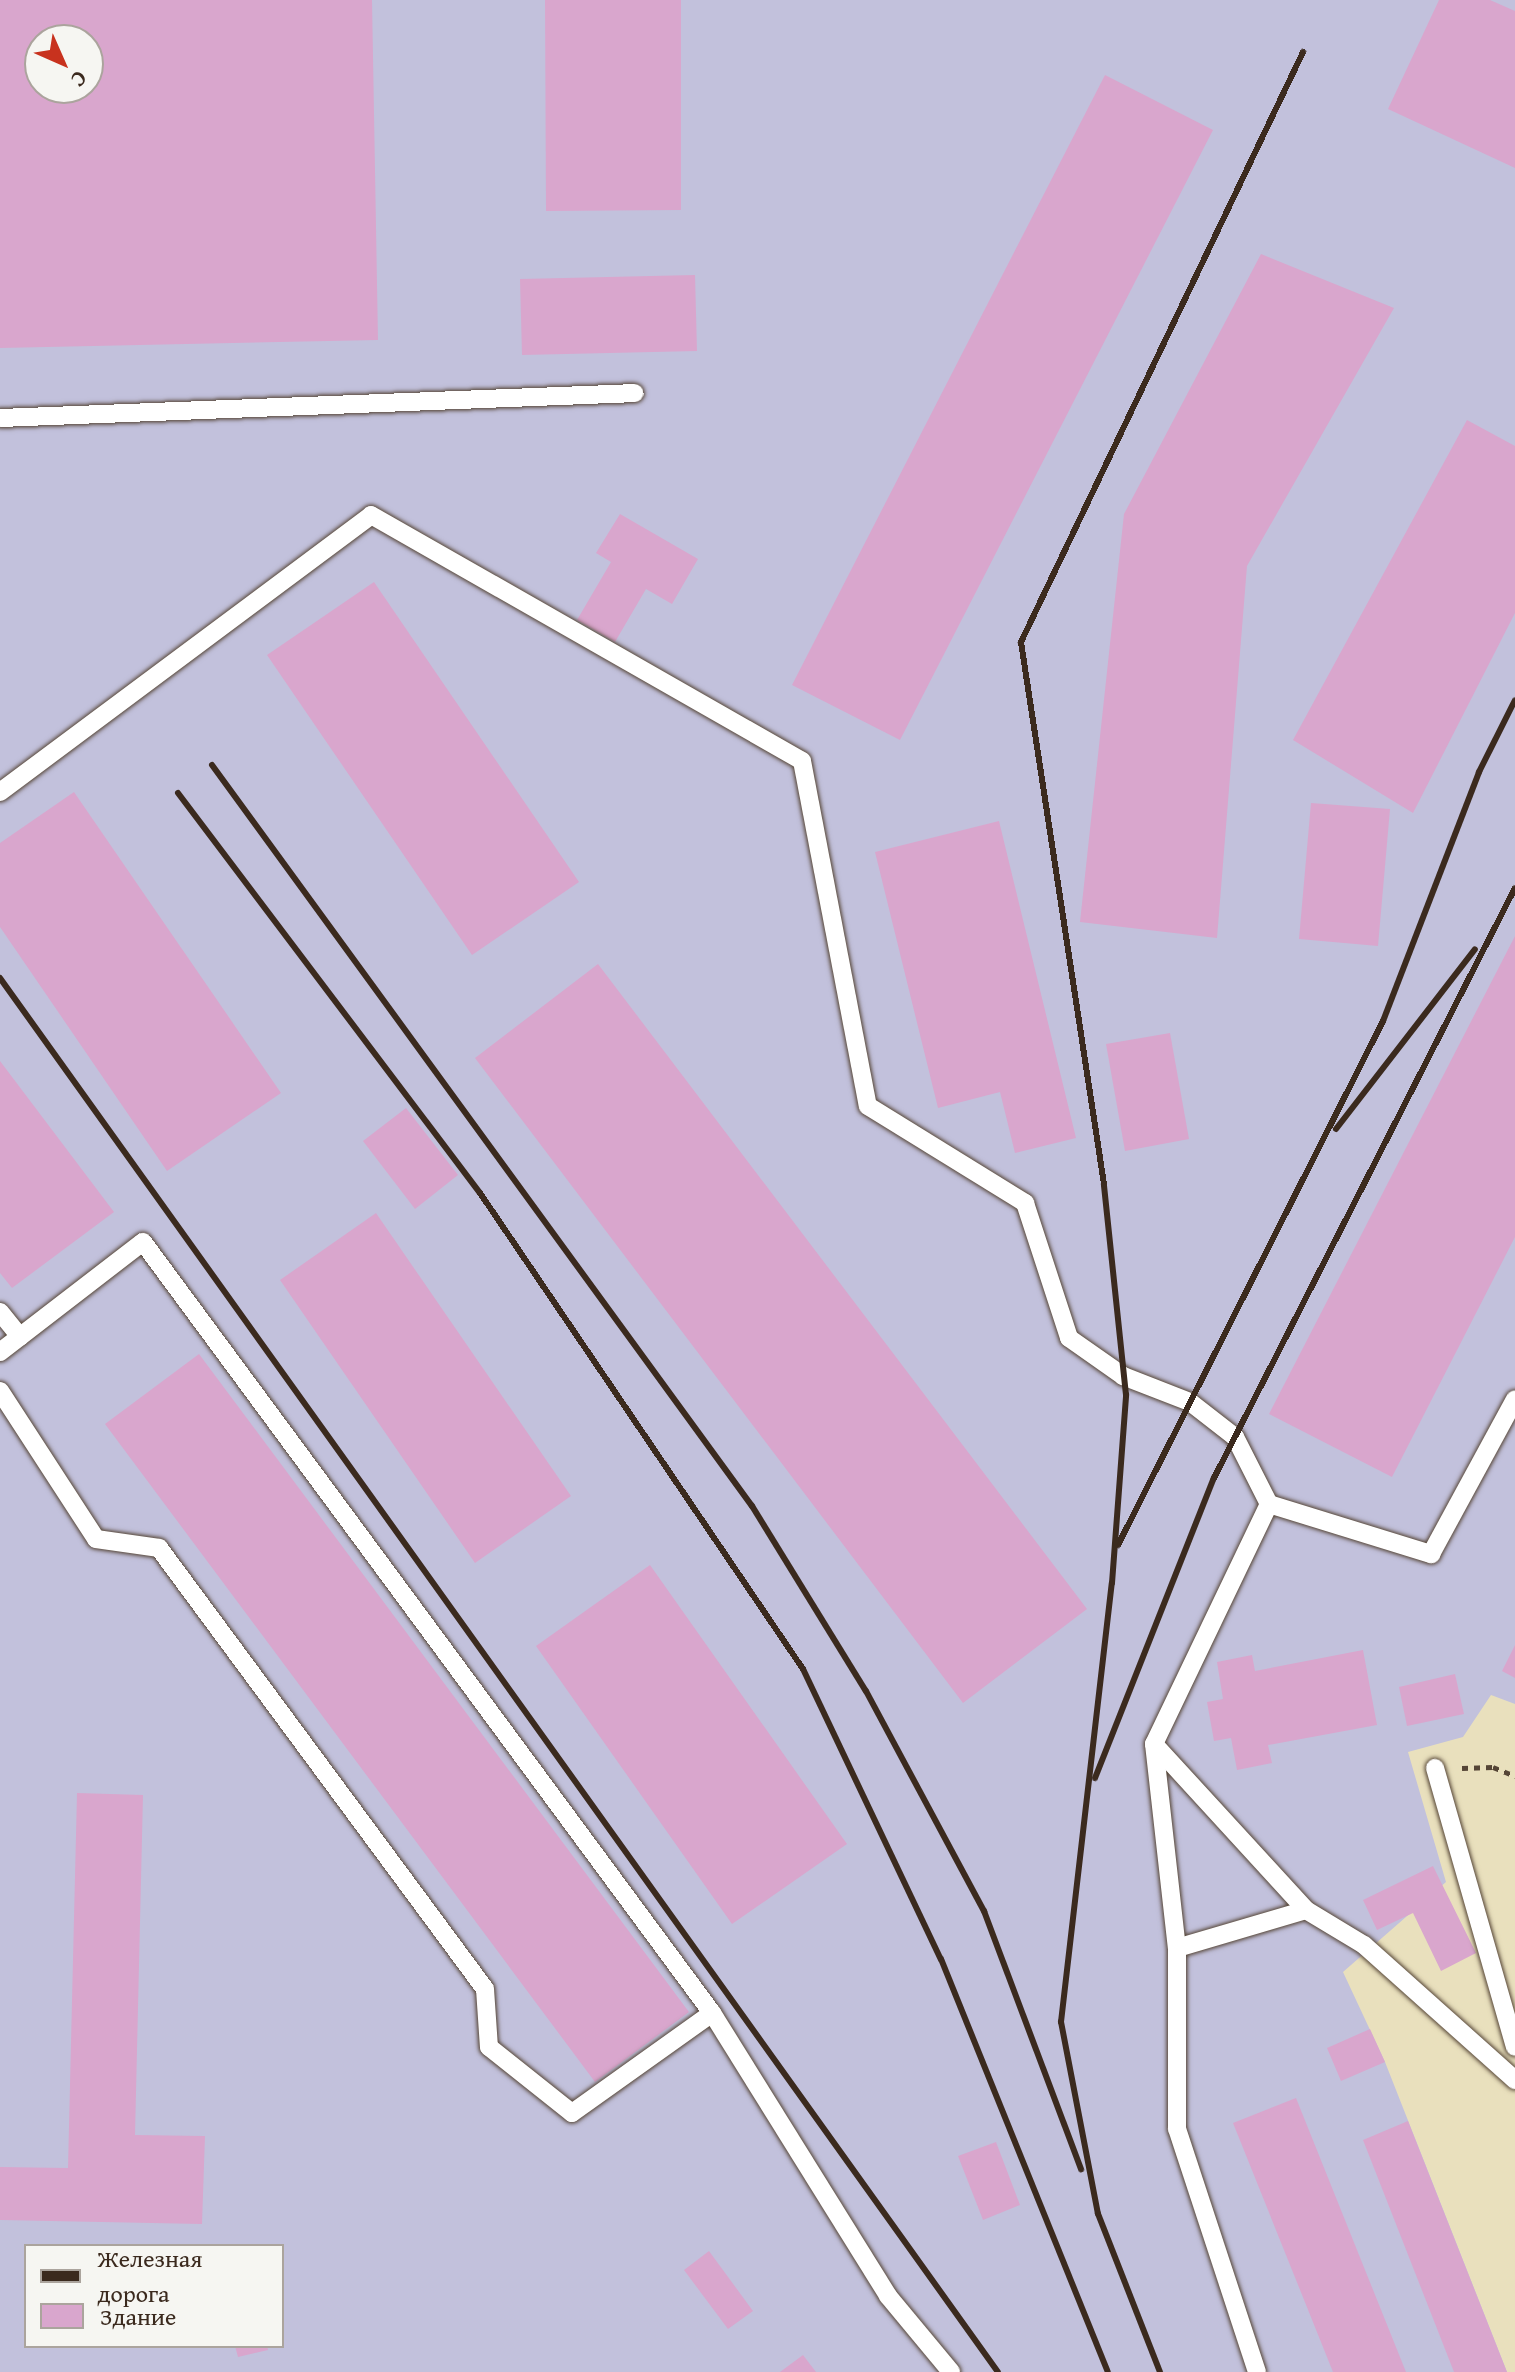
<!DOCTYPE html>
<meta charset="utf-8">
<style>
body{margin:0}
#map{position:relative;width:1515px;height:2372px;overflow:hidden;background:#e9e0bd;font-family:"Gentium Book Plus",serif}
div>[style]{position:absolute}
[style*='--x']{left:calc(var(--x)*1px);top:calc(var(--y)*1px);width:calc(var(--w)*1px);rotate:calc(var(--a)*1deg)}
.industrial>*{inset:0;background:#c2c1dc}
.building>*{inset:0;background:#d9a6cd}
.path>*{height:5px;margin-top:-2.5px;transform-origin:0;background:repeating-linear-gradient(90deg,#554536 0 6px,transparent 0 12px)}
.roads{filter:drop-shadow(0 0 2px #554536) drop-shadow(0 0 2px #554536)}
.lane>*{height:18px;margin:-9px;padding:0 9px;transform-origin:9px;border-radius:9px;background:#fff}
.rail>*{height:6px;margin:-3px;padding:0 3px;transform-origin:3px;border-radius:3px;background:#3b2a1e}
span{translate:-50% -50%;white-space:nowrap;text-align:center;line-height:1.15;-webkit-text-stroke:7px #f6f6f2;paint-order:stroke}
.legend{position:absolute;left:24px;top:2244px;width:260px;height:104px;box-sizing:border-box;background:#f6f6f2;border:2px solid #aba49d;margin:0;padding:10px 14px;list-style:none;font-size:24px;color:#3b2a1e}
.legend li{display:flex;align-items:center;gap:16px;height:40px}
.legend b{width:40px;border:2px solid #aba49d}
.north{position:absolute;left:24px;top:24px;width:80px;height:80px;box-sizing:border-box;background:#f6f6f2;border:2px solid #aba49d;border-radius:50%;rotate:135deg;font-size:22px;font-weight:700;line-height:32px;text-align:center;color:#3b2a1e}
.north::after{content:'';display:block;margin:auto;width:28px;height:36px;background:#c8321e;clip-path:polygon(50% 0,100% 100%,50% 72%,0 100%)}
</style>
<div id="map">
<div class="industrial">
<div style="clip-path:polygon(evenodd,0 0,1515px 0,1515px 1704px,1491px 1695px,1463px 1737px,1408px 1752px,1446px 1882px,1343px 1972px,1385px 2062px,1507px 2372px,0 2372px,0 0,40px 40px,88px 40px,88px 88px,40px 88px,40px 40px,0 0,26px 2246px,282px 2246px,282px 2346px,26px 2346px,26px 2246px)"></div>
</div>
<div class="building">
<div style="clip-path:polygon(evenodd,0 0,372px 0,378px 340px,0 348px,0 0,40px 40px,88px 40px,88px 88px,40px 88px,40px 40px)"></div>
<div style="clip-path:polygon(545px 0,681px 0,681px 210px,546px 211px)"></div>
<div style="clip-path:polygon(1439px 0,1490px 0,1515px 11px,1515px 168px,1388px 109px)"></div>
<div style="clip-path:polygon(1105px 75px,1213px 130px,900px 740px,792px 685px)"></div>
<div style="clip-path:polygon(1261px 254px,1394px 308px,1247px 566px,1217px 938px,1080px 922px,1124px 514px)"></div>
<div style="clip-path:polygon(695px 275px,697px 351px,522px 355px,520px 279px)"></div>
<div style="clip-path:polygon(1467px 420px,1515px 446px,1515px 613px,1413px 813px,1293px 740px)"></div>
<div style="clip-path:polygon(620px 514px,698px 559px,672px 604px,646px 589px,615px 642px,577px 620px,611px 562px,596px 553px)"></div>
<div style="clip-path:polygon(374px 582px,579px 882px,472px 955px,267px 655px)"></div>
<div style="clip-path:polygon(74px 792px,281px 1093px,167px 1171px,0 927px,0 843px)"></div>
<div style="clip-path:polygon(1311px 803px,1390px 809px,1378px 946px,1299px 939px)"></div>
<div style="clip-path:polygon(999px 821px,1076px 1138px,1015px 1153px,1000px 1092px,938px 1108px,875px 852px)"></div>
<div style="clip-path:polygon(1515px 936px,1515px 1237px,1392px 1477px,1269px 1414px)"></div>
<div style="clip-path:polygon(598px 964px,1087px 1609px,963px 1703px,475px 1058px)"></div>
<div style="clip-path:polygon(1170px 1033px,1189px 1139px,1125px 1151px,1106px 1044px)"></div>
<div style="clip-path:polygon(0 1061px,114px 1212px,12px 1288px,0 1273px)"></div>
<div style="clip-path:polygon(406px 1108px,458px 1175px,415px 1209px,363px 1141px)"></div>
<div style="clip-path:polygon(376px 1213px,571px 1496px,475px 1563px,280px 1280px)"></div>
<div style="clip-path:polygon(199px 1354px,689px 2012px,595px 2082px,105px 1424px)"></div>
<div style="clip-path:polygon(650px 1565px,847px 1844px,732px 1924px,536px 1646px)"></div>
<div style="clip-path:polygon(1515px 1645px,1515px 1678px,1502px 1671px)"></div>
<div style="clip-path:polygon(1363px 1650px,1377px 1725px,1268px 1745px,1272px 1763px,1237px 1770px,1231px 1738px,1214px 1741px,1207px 1702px,1223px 1699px,1217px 1662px,1252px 1655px,1255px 1671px)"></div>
<div style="clip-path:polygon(1455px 1674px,1464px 1714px,1407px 1726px,1399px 1687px)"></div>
<div style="clip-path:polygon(77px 1793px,143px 1795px,135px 2135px,205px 2136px,202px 2224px,0 2220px,0 2167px,68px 2168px)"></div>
<div style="clip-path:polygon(1433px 1866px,1476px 1953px,1441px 1971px,1413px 1913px,1377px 1930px,1363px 1900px)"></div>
<div style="clip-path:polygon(1370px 2029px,1385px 2062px,1341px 2081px,1327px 2048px)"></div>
<div style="clip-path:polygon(1296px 2098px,1406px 2372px,1333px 2372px,1233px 2123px)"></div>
<div style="clip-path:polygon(1408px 2121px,1507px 2372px,1454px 2372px,1363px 2140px)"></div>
<div style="clip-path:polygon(996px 2142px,1020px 2205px,983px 2220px,958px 2156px)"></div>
<div style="clip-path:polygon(709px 2251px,753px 2311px,728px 2329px,684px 2270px)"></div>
<div style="clip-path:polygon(235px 2346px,267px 2346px,268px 2350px,238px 2357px)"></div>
<div style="clip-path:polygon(803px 2355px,816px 2372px,780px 2372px)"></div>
</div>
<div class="path">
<div style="--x:1462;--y:1768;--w:31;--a:-2"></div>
<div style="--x:1493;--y:1767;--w:24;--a:22"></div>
</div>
<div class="roads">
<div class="lane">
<div style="--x:0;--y:418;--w:635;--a:-2.25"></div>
<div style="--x:0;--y:792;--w:463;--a:-36.7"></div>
<div style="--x:371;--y:515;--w:496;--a:29.7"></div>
<div style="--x:802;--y:761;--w:351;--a:79.2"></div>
<div style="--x:868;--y:1106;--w:185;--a:31.7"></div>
<div style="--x:1025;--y:1203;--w:142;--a:71.9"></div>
<div style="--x:1069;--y:1338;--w:66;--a:35.1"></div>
<div style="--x:1123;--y:1376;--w:72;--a:21.2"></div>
<div style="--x:1190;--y:1402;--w:57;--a:37.9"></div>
<div style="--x:1235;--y:1437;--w:75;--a:63.1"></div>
<div style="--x:1269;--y:1504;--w:266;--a:115.6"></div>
<div style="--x:1154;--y:1744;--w:205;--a:83.6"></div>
<div style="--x:0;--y:1312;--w:32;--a:51"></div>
<div style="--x:0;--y:1352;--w:180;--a:-37.6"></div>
<div style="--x:143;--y:1242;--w:958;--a:53.57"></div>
<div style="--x:712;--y:2013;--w:333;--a:58.1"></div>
<div style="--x:888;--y:2296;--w:99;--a:50.3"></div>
<div style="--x:0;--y:1391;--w:176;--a:57"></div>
<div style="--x:96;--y:1539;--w:64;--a:8.1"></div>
<div style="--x:159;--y:1548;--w:548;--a:53.53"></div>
<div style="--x:485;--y:1989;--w:58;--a:86.1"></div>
<div style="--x:489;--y:2047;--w:106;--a:38.5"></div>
<div style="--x:572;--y:2113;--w:172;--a:-35.5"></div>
<div style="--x:1269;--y:1504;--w:170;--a:17.2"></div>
<div style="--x:1431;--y:1554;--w:176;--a:-61.5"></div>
<div style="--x:1154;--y:1744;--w:225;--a:47.5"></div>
<div style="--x:1435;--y:1768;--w:290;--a:74"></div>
<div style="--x:1257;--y:2372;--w:256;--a:-108.2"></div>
<div style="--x:1177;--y:2129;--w:181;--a:-90"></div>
<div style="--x:1177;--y:1948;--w:134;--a:-16.4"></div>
<div style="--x:1306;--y:1910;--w:68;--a:31.1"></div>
<div style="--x:1364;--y:1945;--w:203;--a:41.8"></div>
</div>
</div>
<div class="rail">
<div style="--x:212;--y:765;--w:917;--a:53.92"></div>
<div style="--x:752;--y:1506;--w:217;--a:58.4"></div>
<div style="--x:866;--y:1691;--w:250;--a:61.8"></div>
<div style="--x:984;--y:1911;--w:276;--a:69.4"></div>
<div style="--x:178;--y:793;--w:501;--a:52.95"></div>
<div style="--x:480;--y:1193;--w:575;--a:55.84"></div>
<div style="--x:803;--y:1669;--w:321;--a:64.6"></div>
<div style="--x:941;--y:1959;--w:445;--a:68"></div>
<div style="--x:0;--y:978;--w:1714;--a:54.4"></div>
<div style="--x:1336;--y:1129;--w:227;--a:-52.3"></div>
<div style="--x:1118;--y:1545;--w:587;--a:-63.17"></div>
<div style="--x:1383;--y:1021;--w:267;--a:-68.9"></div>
<div style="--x:1479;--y:772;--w:80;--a:-63.4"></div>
<div style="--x:1095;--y:1778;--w:323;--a:-68.4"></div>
<div style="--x:1214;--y:1478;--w:662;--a:-62.97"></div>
<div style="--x:1160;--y:2372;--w:170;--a:-111.4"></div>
<div style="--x:1098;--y:2214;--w:196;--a:-100.9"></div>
<div style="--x:1061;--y:2022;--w:442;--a:-83.4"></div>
<div style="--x:1112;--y:1583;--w:189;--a:-85.7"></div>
<div style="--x:1126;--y:1395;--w:212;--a:-96"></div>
<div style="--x:1104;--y:1184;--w:548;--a:-98.71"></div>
<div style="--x:1021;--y:642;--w:654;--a:-64.45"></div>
</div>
<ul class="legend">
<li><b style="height:10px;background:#3b2a1e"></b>Железная дорога</li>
<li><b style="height:22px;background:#d9a6cd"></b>Здание</li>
</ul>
<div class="north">С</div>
</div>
